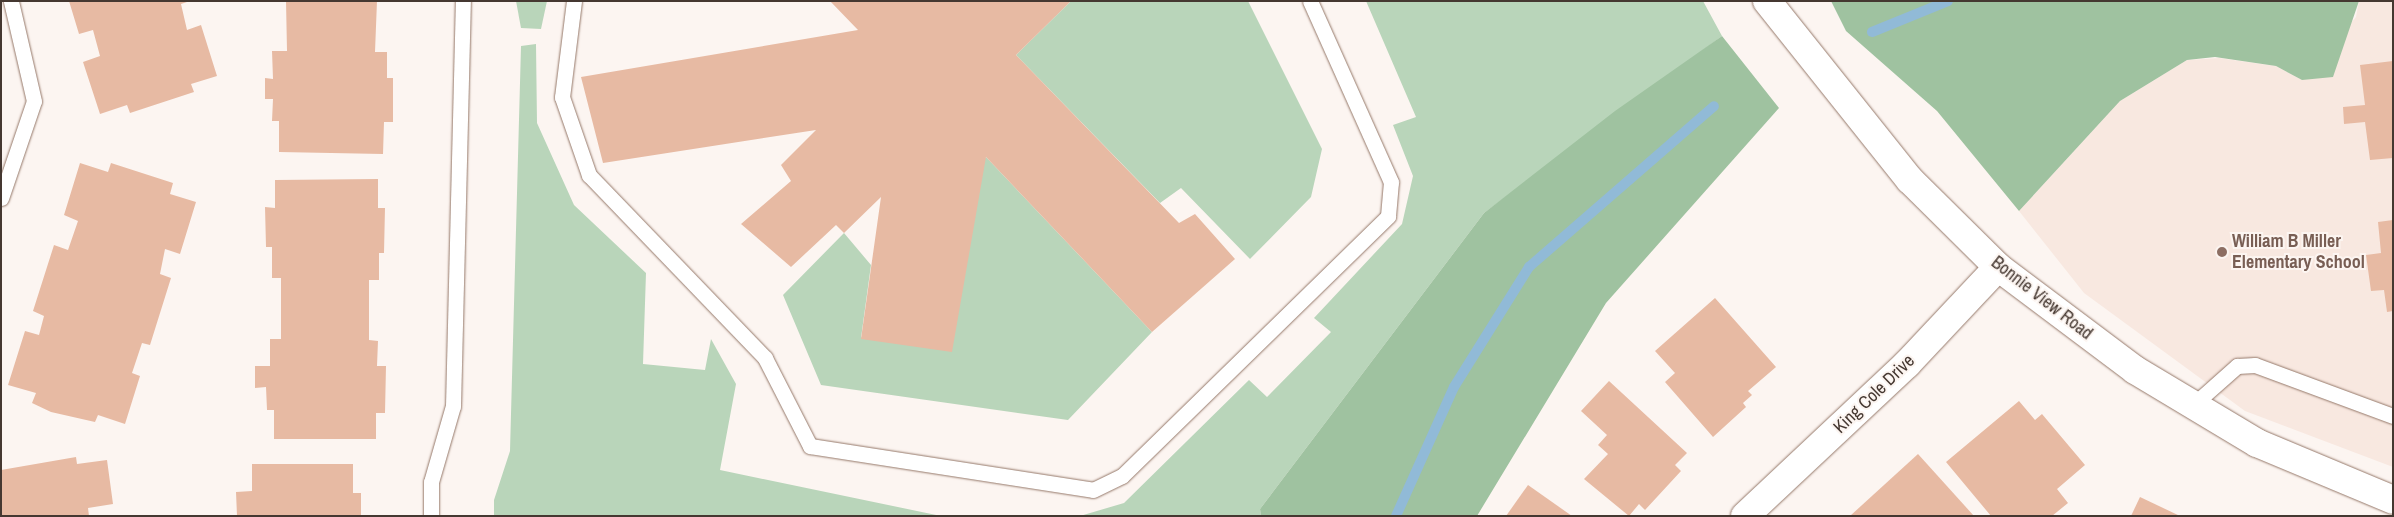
<!DOCTYPE html>
<style>
body{margin:0}
#map{position:relative;width:2394px;height:517px;overflow:hidden;background:#fcf5f1;font-family:"Archivo Narrow",sans-serif}
div>[style]{position:absolute}
[style*='--x']{left:calc(var(--x)*1px);top:calc(var(--y)*1px);width:calc(var(--w)*1px);rotate:calc(var(--a)*1deg)}
.built>*{inset:0;background:#f8e8e0}
.green>*{inset:0;background:#b9d5ba}
.forest>*{inset:0;background:#9fc2a0}
.stream>*{height:10px;margin:-5px;padding:0 5px;transform-origin:5px;border-radius:5px;background:#91bad7}
.building>*{inset:0;background:#e7baa3}
.roads{filter:drop-shadow(0 0 1px #957869) drop-shadow(0 0 1px #957869)}
.service>*{height:15px;margin:-7.5px;padding:0 7.5px;transform-origin:7.5px;border-radius:7.5px;background:#fff}
.minor>*{height:28px;margin:-14px;padding:0 14px;transform-origin:14px;border-radius:14px;background:#fff}
.tertiary>*{height:28px;margin:-14px;padding:0 14px;transform-origin:14px;border-radius:14px;background:#fff}
.dots>*{width:14px;height:14px;translate:-50% -50%;box-sizing:border-box;border:2px solid #fcf5f1;border-radius:50%}
span{translate:-50% -50%;white-space:nowrap;text-align:center;line-height:1.15;-webkit-text-stroke:4px #fcf5f1;paint-order:stroke}
.education-label{font-size:18px;color:#785e54;font-weight:700}
.left{translate:0 -50%;text-align:left}
.street-label{font-size:18px;color:#453831}
.frame{position:absolute;inset:0;border:2px solid #453831;pointer-events:none}
</style>
<div id="map">
<div class="built">
<div style="clip-path:polygon(2359px 1px,2393px 1px,2393px 467px,2245px 411px,2084px 293px,2019px 211px,2120px 101px,2187px 60px,2219px 58px,2276px 66px,2302px 80px,2356px 17px)"></div>
</div>
<div class="green">
<div style="clip-path:polygon(516px 1px,547px 1px,541px 29px,521px 28px)"></div>
<div style="clip-path:polygon(1071px 1px,1248px 1px,1322px 149px,1311px 197px,1250px 259px,1181px 188px,1160px 203px,1016px 55px)"></div>
<div style="clip-path:polygon(1366px 1px,1703px 1px,1722px 36px,1484px 213px,1260px 509px,1261px 516px,1080px 516px,1124px 503px,1249px 380px,1267px 397px,1331px 332px,1314px 318px,1402px 224px,1413px 176px,1393px 125px,1416px 117px)"></div>
<div style="clip-path:polygon(536px 44px,537px 123px,574px 205px,646px 273px,643px 364px,705px 370px,711px 339px,736px 384px,720px 470px,941px 516px,494px 516px,494px 500px,510px 451px,521px 46px)"></div>
<div style="clip-path:polygon(986px 157px,1152px 332px,1068px 420px,821px 385px,783px 295px,844px 233px,871px 265px,861px 338px)"></div>
</div>
<div class="forest">
<div style="clip-path:polygon(1831px 1px,2359px 1px,2333px 77px,2302px 80px,2276px 66px,2215px 57px,2187px 60px,2120px 101px,2019px 211px,1937px 111px,1846px 31px)"></div>
<div style="clip-path:polygon(1722px 36px,1779px 108px,1606px 303px,1477px 516px,1261px 516px,1260px 509px,1484px 213px,1615px 111px)"></div>
</div>
<div class="stream">
<div style="--x:1872;--y:32;--w:82;--a:-22.2"></div>
<div style="--x:1396;--y:516;--w:141;--a:-65.8"></div>
<div style="--x:1454;--y:387;--w:142;--a:-58"></div>
<div style="--x:1529;--y:267;--w:245;--a:-41"></div>
</div>
<div class="building">
<div style="clip-path:polygon(69px 1px,190px 1px,181px 4px,187px 30px,201px 25px,217px 76px,191px 84px,194px 92px,130px 113px,127px 105px,100px 114px,83px 62px,100px 56px,93px 30px,79px 34px)"></div>
<div style="clip-path:polygon(286px 1px,377px 1px,375px 52px,387px 52px,387px 78px,393px 78px,393px 122px,384px 122px,383px 154px,279px 152px,279px 121px,272px 121px,273px 99px,265px 99px,265px 78px,273px 79px,272px 51px,287px 51px)"></div>
<div style="clip-path:polygon(830px 1px,1071px 1px,1016px 55px,1179px 223px,1195px 214px,1235px 259px,1152px 332px,986px 157px,952px 352px,861px 339px,881px 197px,844px 233px,836px 225px,791px 267px,741px 224px,791px 181px,781px 165px,816px 130px,603px 163px,581px 77px,858px 30px)"></div>
<div style="clip-path:polygon(2393px 61px,2393px 158px,2370px 160px,2365px 122px,2344px 124px,2343px 107px,2365px 105px,2360px 65px)"></div>
<div style="clip-path:polygon(80px 163px,108px 172px,111px 163px,173px 183px,170px 194px,196px 202px,180px 254px,165px 249px,160px 274px,171px 278px,150px 345px,142px 343px,132px 373px,140px 376px,125px 424px,98px 415px,95px 422px,51px 412px,32px 403px,36px 393px,8px 385px,25px 331px,39px 335px,44px 316px,33px 311px,54px 245px,68px 250px,78px 221px,64px 215px)"></div>
<div style="clip-path:polygon(378px 179px,378px 208px,385px 208px,384px 253px,379px 253px,379px 280px,369px 280px,369px 340px,378px 341px,377px 366px,386px 366px,385px 413px,376px 413px,376px 439px,274px 439px,274px 410px,267px 410px,266px 387px,255px 388px,255px 366px,270px 366px,270px 339px,281px 339px,281px 278px,272px 278px,272px 247px,266px 247px,265px 207px,275px 208px,275px 180px)"></div>
<div style="clip-path:polygon(2393px 220px,2393px 311px,2387px 312px,2384px 290px,2371px 291px,2366px 255px,2381px 253px,2378px 222px)"></div>
<div style="clip-path:polygon(1715px 298px,1776px 367px,1748px 391px,1752px 395px,1743px 403px,1746px 407px,1713px 437px,1665px 382px,1675px 373px,1655px 351px)"></div>
<div style="clip-path:polygon(1609px 381px,1687px 453px,1675px 465px,1681px 471px,1645px 510px,1639px 504px,1629px 516px,1584px 479px,1608px 454px,1598px 445px,1607px 435px,1581px 411px)"></div>
<div style="clip-path:polygon(2019px 401px,2035px 420px,2042px 414px,2085px 465px,2057px 489px,2068px 503px,2052px 516px,1991px 516px,1946px 462px)"></div>
<div style="clip-path:polygon(1918px 454px,1974px 516px,1850px 516px)"></div>
<div style="clip-path:polygon(76px 457px,77px 464px,107px 460px,113px 504px,88px 508px,89px 516px,1px 516px,1px 470px)"></div>
<div style="clip-path:polygon(252px 464px,353px 464px,353px 493px,361px 493px,361px 516px,237px 516px,236px 492px,252px 491px)"></div>
<div style="clip-path:polygon(1528px 485px,1572px 516px,1506px 516px)"></div>
<div style="clip-path:polygon(2140px 497px,2180px 516px,2131px 516px)"></div>
</div>
<div class="roads">
<div class="service">
<div style="--x:574;--y:1;--w:97;--a:97.1"></div>
<div style="--x:562;--y:97;--w:83;--a:70.9"></div>
<div style="--x:589;--y:175;--w:254;--a:46.1"></div>
<div style="--x:765;--y:358;--w:99;--a:62.9"></div>
<div style="--x:810;--y:446;--w:286;--a:8.8"></div>
<div style="--x:1093;--y:490;--w:32;--a:-26"></div>
<div style="--x:1122;--y:476;--w:372;--a:-44.3"></div>
<div style="--x:1388;--y:216;--w:34;--a:-85"></div>
<div style="--x:1391;--y:182;--w:198;--a:-114.1"></div>
<div style="--x:1;--y:198;--w:102;--a:-71.2"></div>
<div style="--x:34;--y:101;--w:103;--a:-103"></div>
<div style="--x:2193;--y:405;--w:59;--a:-41.6"></div>
<div style="--x:2237;--y:366;--w:18;--a:-3"></div>
<div style="--x:2255;--y:365;--w:147;--a:20.3"></div>
<div style="--x:431;--y:516;--w:34;--a:-90"></div>
<div style="--x:431;--y:482;--w:79;--a:-73.9"></div>
<div style="--x:453;--y:406;--w:405;--a:-88.6"></div>
</div>
<div class="minor">
<div style="--x:1745;--y:516;--w:222;--a:-43.2"></div>
<div style="--x:1907;--y:364;--w:133;--a:-46.8"></div>
</div>
<div class="tertiary">
<div style="--x:1767;--y:1;--w:229;--a:51.4"></div>
<div style="--x:1910;--y:180;--w:124;--a:44.7"></div>
<div style="--x:1998;--y:267;--w:171;--a:36.9"></div>
<div style="--x:2135;--y:370;--w:142;--a:30.9"></div>
<div style="--x:2257;--y:443;--w:147;--a:22.7"></div>
</div>
</div>
<div class="dots">
<div style="left:2222px;top:252px;background:#8d6e63"></div>
</div>
<div class="education-label">
<span class="left" style="left:2232px;top:252px">William B Miller<br>Elementary School</span>
</div>
<div class="street-label">
<span style="left:2042px;top:298px;rotate:38deg">Bonnie View Road</span>
<span style="left:1874px;top:394px;rotate:-44deg">King Cole Drive</span>
</div>
<div class="frame"></div>
</div>
